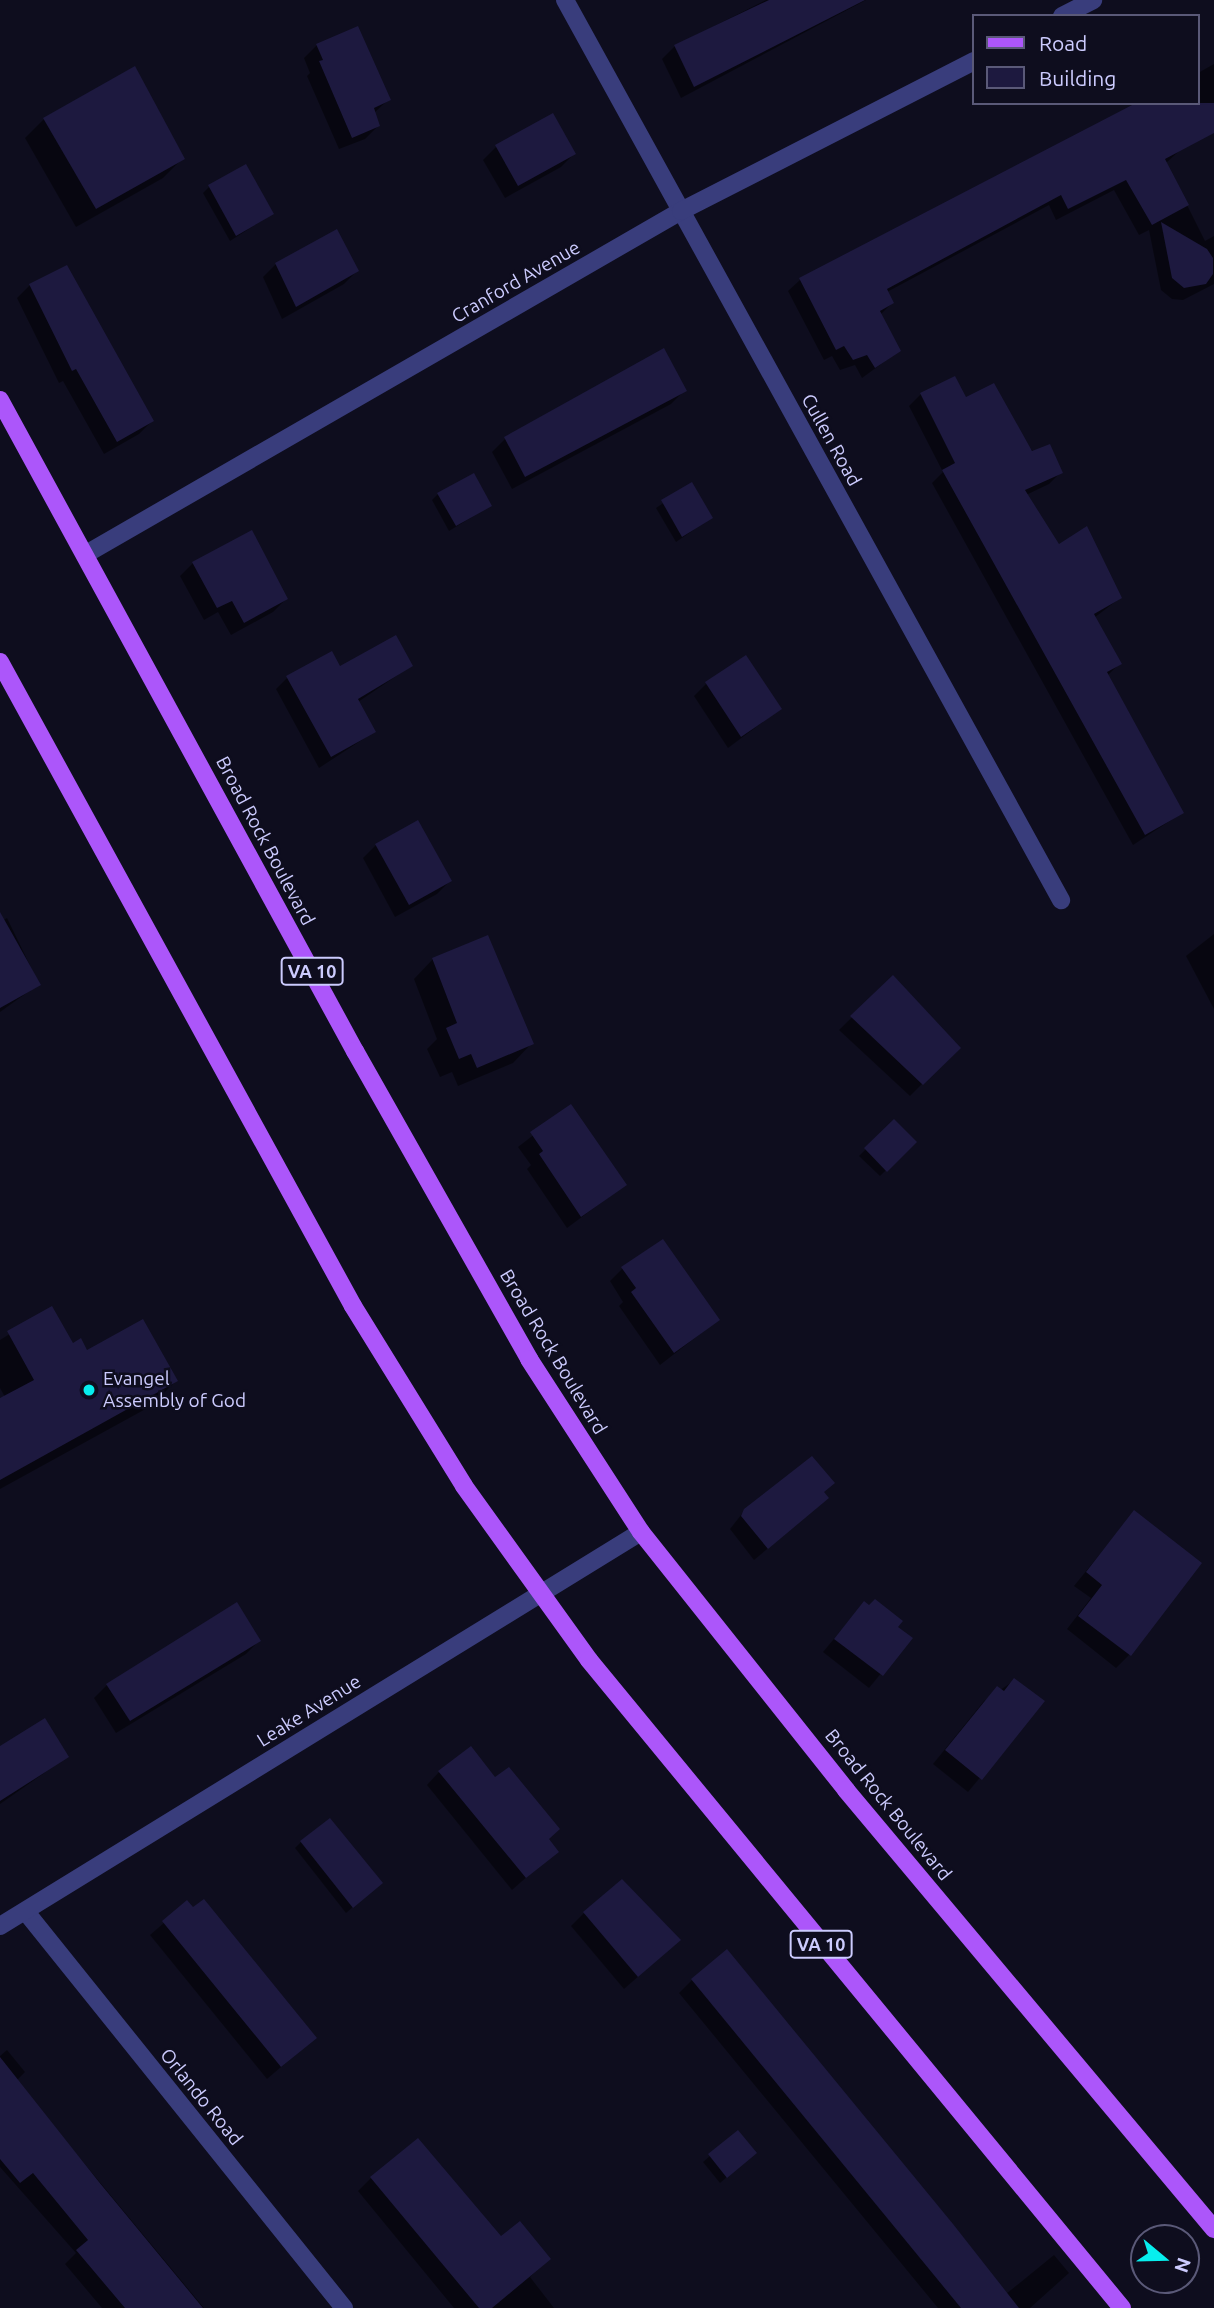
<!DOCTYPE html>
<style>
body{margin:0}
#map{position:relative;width:1214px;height:2308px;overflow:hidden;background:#0e0d1e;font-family:Ubuntu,sans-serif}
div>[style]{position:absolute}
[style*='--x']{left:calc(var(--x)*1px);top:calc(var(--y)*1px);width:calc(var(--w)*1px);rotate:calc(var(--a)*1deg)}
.shadow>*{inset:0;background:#0007}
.building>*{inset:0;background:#1d193f}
.street>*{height:18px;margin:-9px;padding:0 9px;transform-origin:9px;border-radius:9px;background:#393d7c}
.primary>*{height:18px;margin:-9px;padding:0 9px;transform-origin:9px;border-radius:9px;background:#ac56fa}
.dots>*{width:19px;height:19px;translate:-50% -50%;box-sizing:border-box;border:4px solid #0e0d1e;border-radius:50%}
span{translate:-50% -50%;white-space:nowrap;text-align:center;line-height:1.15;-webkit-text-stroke:5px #0e0d1e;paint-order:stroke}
.shield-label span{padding:2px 5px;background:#0e0d1e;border:2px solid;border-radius:5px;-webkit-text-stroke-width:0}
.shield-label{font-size:18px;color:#cccbfe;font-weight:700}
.street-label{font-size:19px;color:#cccbfe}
.poi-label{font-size:19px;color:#cccbfe}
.left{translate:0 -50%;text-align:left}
.legend{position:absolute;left:972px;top:14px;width:228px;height:91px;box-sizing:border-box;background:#0e0d1e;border:2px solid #5a5978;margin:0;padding:9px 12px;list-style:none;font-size:21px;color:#cccbfe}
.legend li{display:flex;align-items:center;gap:14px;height:35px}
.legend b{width:35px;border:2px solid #5a5978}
.north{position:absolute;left:1130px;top:2224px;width:70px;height:70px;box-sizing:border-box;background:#0e0d1e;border:2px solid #5a5978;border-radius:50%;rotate:109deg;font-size:19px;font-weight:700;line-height:28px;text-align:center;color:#cccbfe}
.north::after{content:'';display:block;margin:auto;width:24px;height:32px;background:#07eeee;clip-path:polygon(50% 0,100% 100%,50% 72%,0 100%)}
</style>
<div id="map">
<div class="shadow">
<div style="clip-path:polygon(766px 0,866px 0,681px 98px,662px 59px,675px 46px)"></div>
<div style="clip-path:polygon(317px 45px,389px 99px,374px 113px,378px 126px,365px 139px,339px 149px,307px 76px,310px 73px,304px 58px)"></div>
<div style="clip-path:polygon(1214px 64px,1214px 119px,1166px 163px,1205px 241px,1214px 236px,1214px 284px,1183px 300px,1172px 299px,1161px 290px,1149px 230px,1139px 235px,1114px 190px,1056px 220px,1049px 205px,887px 292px,892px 303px,880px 315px,899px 351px,862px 378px,855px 365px,840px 370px,832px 356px,824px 360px,788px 291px,800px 280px,1143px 103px,1198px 103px,1198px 73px)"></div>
<div style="clip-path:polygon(44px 119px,183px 158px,163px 178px,76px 227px,25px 138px)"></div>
<div style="clip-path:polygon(496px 147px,574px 154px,561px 167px,505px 198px,483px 160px)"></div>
<div style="clip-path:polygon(209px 187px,272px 214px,230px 241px,203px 193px)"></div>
<div style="clip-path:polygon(276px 264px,357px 271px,344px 284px,282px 319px,263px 277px)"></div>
<div style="clip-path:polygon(30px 285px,152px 421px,139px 434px,104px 454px,63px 381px,59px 383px,17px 298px)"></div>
<div style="clip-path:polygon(663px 351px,684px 391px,671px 404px,512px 489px,492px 452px,505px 439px)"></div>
<div style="clip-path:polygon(921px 394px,965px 400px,1061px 472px,1049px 484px,1026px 495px,1059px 546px,1120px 598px,1094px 618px,1120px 663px,1108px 675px,1182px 813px,1133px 845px,932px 483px,943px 472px,909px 406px)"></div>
<div style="clip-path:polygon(691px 484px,711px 518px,676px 542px,656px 508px)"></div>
<div style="clip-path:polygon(438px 494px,490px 506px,449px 531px,432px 500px)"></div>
<div style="clip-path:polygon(193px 563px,286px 599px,273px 612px,231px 635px,218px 612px,204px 620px,180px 576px)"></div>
<div style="clip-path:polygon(411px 666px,358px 702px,374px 732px,319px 768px,276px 689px,288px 677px,339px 668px)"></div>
<div style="clip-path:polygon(706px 684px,780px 709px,728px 748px,694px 696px)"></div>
<div style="clip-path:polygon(376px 845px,450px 881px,437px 894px,395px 917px,363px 858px)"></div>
<div style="clip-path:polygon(7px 918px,39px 984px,0 1012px,0 922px)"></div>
<div style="clip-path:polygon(1214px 934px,1214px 1009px,1186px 956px)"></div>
<div style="clip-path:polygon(433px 959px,532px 1043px,513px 1063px,458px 1086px,452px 1072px,440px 1077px,427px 1049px,437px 1039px,414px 979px)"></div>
<div style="clip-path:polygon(893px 977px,958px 1048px,910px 1096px,839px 1030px)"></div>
<div style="clip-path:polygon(571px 1106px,625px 1185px,567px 1228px,527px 1169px,531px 1165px,518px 1147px)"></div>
<div style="clip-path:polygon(894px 1121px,915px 1142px,880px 1176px,859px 1156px)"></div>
<div style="clip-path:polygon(623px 1268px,718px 1320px,660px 1365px,619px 1306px,623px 1302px,610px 1281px)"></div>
<div style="clip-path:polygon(52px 1308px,72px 1346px,176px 1381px,151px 1406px,0 1489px,0 1400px,5px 1397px,0 1388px,0 1340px)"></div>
<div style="clip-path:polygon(823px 1493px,814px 1510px,754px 1560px,730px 1529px,745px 1510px)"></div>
<div style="clip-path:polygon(1134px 1512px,1129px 1655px,1116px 1668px,1067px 1629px,1091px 1598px,1074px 1586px)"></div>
<div style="clip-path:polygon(864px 1603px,910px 1638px,869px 1688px,823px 1652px)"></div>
<div style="clip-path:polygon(237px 1605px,259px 1641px,246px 1654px,116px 1733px,94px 1698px,107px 1685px)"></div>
<div style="clip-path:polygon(1015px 1680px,1043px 1702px,968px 1792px,933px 1764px,984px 1701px)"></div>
<div style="clip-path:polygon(0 1748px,67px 1757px,0 1804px)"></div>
<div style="clip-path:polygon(439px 1772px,556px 1851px,512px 1890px,427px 1785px)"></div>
<div style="clip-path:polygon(301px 1842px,375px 1888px,346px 1913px,295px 1848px)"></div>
<div style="clip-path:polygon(187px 1903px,315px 2038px,267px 2079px,150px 1935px)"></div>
<div style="clip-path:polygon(584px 1913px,665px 1953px,624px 1989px,571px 1926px)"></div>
<div style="clip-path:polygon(692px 1980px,1006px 2294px,1054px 2255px,1069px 2273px,1030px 2308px,938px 2308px,679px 1993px)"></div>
<div style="clip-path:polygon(7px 2050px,25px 2072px,16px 2081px,204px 2308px,102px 2308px,65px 2264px,76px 2253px,0 2167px,0 2056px)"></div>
<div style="clip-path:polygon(710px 2156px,748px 2159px,720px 2183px,703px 2162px)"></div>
<div style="clip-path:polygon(371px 2178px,549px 2259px,530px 2277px,554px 2308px,454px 2308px,358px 2191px)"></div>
</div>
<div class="building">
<div style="clip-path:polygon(769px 0,865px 0,694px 87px,674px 45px)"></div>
<div style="clip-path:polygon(358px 26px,391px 100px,374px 108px,380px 126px,352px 138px,319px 61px,323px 60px,316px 44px)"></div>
<div style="clip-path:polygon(135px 66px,185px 159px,96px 209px,43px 118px)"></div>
<div style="clip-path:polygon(1136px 103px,1214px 103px,1214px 133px,1165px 159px,1189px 205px,1152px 225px,1126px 180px,1068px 209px,1061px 195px,887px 289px,894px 303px,880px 311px,901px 351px,875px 368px,867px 355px,853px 360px,844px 346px,836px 350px,799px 278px)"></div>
<div style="clip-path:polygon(553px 113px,576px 154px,518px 186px,495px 145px)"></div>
<div style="clip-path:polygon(246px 164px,274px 214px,236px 236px,208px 185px)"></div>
<div style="clip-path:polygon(1161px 222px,1207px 249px,1213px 258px,1213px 274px,1206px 284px,1184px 288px,1172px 278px)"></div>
<div style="clip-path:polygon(337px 229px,359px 271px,296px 307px,275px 263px)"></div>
<div style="clip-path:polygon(67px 265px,154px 421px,117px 442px,76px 369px,72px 371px,29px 284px)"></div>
<div style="clip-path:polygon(664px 348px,687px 391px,525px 477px,504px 437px)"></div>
<div style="clip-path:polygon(955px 376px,966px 397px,994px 383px,1032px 451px,1050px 444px,1063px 473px,1025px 490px,1059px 544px,1087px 526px,1122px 598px,1094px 614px,1122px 664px,1107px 672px,1184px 813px,1145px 835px,942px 470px,955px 463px,920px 393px)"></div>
<div style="clip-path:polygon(474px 473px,492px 506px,456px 526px,437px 493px)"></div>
<div style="clip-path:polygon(692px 482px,713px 518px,682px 537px,661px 500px)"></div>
<div style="clip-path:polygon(252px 530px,288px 599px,244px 623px,232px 601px,217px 608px,192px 562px)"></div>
<div style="clip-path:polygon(396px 635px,413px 666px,358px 699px,376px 732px,331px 757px,286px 676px,332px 651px,340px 666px)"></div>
<div style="clip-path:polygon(746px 655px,782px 709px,741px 737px,705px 682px)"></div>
<div style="clip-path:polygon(418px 820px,452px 881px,409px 905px,375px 844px)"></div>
<div style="clip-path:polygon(0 912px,41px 985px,0 1008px)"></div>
<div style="clip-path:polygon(488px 935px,534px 1044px,477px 1068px,471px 1054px,459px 1059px,446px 1028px,457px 1023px,432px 958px)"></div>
<div style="clip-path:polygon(893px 975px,961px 1048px,923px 1085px,850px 1016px)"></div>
<div style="clip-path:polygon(571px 1104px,627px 1185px,581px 1217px,539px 1154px,543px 1151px,530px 1132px)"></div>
<div style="clip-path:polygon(894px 1119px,917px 1142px,887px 1172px,864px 1148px)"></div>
<div style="clip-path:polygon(663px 1239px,720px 1320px,674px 1353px,631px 1292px,636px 1288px,621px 1267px)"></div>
<div style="clip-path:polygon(52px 1306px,73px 1343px,81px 1338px,87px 1350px,143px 1319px,178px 1381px,0 1480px,0 1398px,34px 1380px,7px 1331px)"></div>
<div style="clip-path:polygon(812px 1456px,835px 1483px,824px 1492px,829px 1498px,768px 1549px,741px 1516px,744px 1509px)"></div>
<div style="clip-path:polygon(1134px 1510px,1202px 1563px,1131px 1656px,1078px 1616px,1102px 1585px,1086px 1572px)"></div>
<div style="clip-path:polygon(875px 1599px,903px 1621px,898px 1627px,913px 1638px,883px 1676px,834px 1639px,864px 1601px,869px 1605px)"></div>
<div style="clip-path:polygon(237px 1602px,261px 1641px,130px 1721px,106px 1684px)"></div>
<div style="clip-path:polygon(1014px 1678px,1045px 1701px,982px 1780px,945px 1750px,997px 1686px,1004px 1691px)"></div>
<div style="clip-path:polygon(45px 1718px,69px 1757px,0 1801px,0 1746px)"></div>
<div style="clip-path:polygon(471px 1746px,495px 1777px,509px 1767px,560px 1829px,549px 1839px,559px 1852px,526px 1878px,438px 1771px)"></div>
<div style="clip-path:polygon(330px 1818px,383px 1883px,353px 1908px,300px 1841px)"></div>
<div style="clip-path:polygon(622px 1879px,681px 1940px,638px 1977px,583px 1912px)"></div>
<div style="clip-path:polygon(204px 1899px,317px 2038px,281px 2067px,162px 1921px,187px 1900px,193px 1907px)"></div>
<div style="clip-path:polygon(727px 1949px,953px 2224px,1019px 2308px,961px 2308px,691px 1979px)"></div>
<div style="clip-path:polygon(0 2057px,99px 2182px,203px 2308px,125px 2308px,76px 2250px,88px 2240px,33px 2173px,20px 2183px,0 2159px)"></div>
<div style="clip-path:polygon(738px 2130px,757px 2153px,727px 2178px,708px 2154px)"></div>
<div style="clip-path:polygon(418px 2138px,501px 2236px,520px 2221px,551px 2259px,492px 2308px,479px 2308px,370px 2177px)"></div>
</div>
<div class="street">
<div style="--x:565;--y:0;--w:1028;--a:61.14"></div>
<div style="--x:1062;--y:16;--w:35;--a:-27"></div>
<div style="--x:86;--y:554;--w:687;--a:-29.96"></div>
<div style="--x:681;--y:211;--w:329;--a:-27.1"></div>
<div style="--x:26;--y:1912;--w:508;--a:51.23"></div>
<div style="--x:0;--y:1926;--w:752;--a:-31.58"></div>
</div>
<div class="primary">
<div style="--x:0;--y:400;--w:742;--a:61.4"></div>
<div style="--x:355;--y:1051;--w:354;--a:60.5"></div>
<div style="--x:529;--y:1359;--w:206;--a:57.1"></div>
<div style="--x:641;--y:1532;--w:330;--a:51.5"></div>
<div style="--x:846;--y:1790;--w:573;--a:50.03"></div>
<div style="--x:0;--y:662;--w:734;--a:61.27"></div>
<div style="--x:353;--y:1306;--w:211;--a:58.3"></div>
<div style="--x:464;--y:1486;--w:214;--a:54.3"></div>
<div style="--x:589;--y:1660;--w:839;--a:50.56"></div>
</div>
<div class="dots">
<div style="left:89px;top:1390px;background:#07eeee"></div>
</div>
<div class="shield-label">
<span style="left:312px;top:971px">VA 10</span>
<span style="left:821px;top:1944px">VA 10</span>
</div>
<div class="street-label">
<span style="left:516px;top:282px;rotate:-30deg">Cranford Avenue</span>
<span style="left:831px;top:440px;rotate:61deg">Cullen Road</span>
<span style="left:265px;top:841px;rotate:62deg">Broad Rock Boulevard</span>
<span style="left:553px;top:1352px;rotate:59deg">Broad Rock Boulevard</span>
<span style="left:309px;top:1711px;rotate:-32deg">Leake Avenue</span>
<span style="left:888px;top:1805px;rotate:51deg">Broad Rock Boulevard</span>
<span style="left:201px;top:2097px;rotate:51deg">Orlando Road</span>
</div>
<div class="poi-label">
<span class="left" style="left:103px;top:1390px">Evangel<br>Assembly of God</span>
</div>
<ul class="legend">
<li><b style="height:9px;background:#ac56fa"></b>Road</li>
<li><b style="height:19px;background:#1d193f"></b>Building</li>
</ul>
<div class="north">N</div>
</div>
